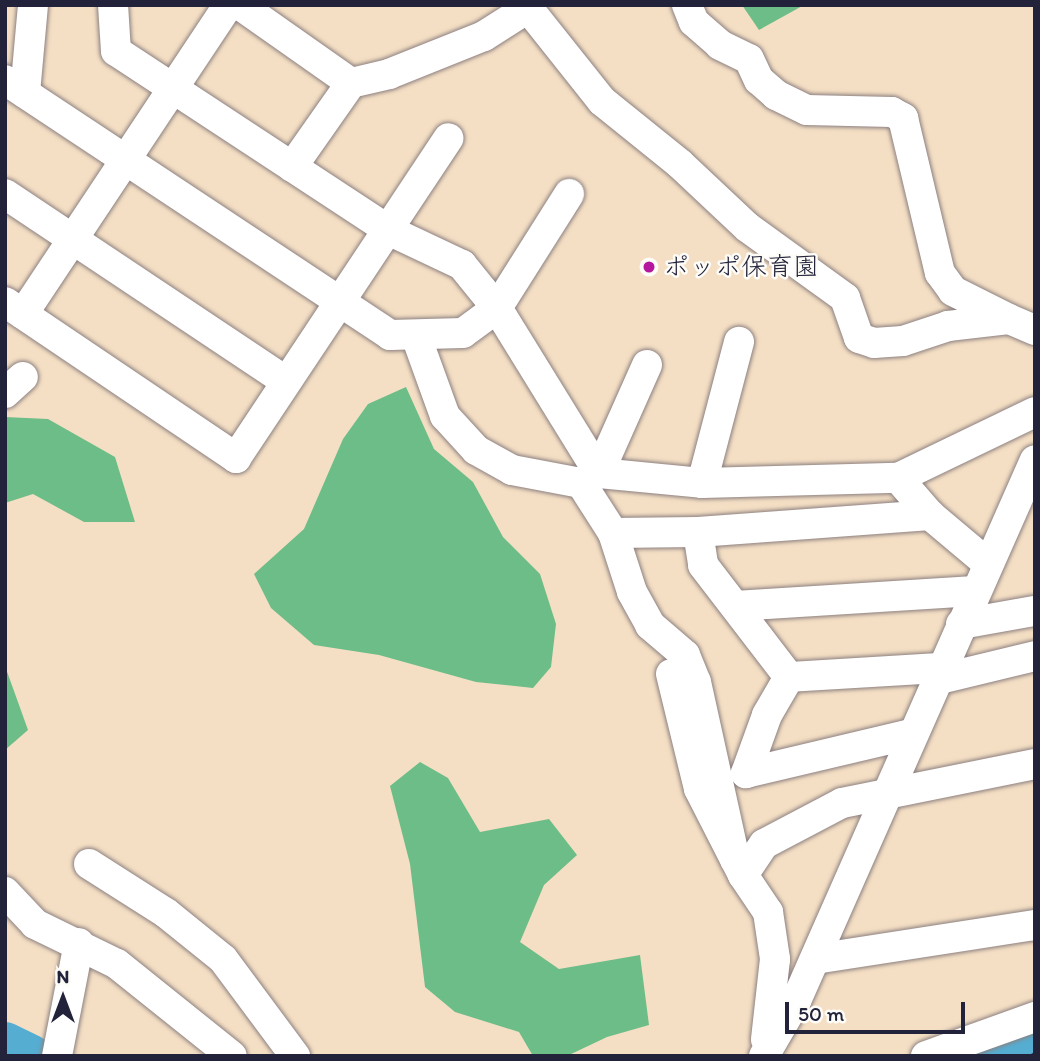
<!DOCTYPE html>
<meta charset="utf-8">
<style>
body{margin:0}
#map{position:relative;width:1040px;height:1061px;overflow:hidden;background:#f5dfc4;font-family:Itim,"Klee One",sans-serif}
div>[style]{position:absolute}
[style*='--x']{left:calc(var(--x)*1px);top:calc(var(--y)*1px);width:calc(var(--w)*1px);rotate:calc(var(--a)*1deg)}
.forest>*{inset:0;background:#6dbd88}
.river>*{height:44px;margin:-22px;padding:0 22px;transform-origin:22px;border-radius:22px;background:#55add2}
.roads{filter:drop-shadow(0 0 2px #8c8080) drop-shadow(0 0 2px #8c8080)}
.minor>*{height:30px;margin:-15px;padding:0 15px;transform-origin:15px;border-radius:15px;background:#fff}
.rail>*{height:5px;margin:-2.5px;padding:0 2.5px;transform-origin:2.5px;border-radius:2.5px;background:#22223b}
.dots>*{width:19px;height:19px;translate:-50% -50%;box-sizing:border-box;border:4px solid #fdfcf7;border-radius:50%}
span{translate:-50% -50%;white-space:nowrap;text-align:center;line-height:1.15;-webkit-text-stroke:5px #fdfcf7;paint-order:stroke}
.poi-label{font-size:26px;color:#22223b}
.left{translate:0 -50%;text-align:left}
.frame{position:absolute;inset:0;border:7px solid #22223b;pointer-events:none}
.north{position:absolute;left:28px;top:963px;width:70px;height:70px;-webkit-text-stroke:5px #fdfcf7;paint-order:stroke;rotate:0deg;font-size:19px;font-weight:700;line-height:28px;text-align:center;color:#22223b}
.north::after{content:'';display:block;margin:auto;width:24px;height:32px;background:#22223b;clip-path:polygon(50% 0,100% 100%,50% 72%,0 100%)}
.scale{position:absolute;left:785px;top:1002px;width:180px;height:32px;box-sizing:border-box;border:4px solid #22223b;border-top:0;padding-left:9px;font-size:21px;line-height:24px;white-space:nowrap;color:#22223b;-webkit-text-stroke:5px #fdfcf7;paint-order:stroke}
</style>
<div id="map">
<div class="forest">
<div style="clip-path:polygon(742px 5px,804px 5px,759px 30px)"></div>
<div style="clip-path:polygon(406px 387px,434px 449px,473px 482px,503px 537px,540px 574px,556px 624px,551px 667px,533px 688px,476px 682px,379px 655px,314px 645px,271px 608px,254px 574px,304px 529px,343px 439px,368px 404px)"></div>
<div style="clip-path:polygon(5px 417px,48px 419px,115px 457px,135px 522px,84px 522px,33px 494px,5px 503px)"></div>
<div style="clip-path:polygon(5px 666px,28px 730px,5px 750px)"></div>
<div style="clip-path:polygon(420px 762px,448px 778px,480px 832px,549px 819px,577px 855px,544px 885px,520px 942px,559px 969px,640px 955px,649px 1025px,607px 1037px,567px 1056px,533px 1056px,519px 1032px,455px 1012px,425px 987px,410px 864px,390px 786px)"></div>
</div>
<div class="river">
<div style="--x:5;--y:1044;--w:28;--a:26"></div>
<div style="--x:978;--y:1056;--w:61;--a:-20.2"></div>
</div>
<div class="roads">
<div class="minor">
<div style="--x:113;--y:5;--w:46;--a:86.3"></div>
<div style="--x:116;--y:51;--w:326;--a:33.3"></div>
<div style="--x:388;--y:230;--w:82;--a:25.3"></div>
<div style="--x:462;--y:265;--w:55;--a:50.9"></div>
<div style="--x:497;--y:308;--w:194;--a:58.3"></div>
<div style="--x:599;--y:473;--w:103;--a:5.5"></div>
<div style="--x:702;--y:483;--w:196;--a:-1.5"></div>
<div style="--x:898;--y:478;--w:49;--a:49.1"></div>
<div style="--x:930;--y:515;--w:75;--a:40.1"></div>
<div style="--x:240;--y:5;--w:136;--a:35.1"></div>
<div style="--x:351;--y:83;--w:39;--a:-13"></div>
<div style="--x:389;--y:74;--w:102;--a:-21.8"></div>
<div style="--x:484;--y:36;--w:52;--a:-32.5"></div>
<div style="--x:528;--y:8;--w:119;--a:51.5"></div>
<div style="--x:602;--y:101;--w:100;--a:38.9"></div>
<div style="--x:680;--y:164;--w:92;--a:43.2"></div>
<div style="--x:747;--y:227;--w:121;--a:35.9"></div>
<div style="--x:845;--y:298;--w:42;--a:70.7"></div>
<div style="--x:859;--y:338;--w:16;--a:18"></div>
<div style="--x:874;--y:343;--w:29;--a:-4"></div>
<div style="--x:903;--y:341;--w:47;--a:-18.4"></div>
<div style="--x:948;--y:326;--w:61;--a:-6.5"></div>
<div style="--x:1009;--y:319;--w:28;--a:23"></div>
<div style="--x:687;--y:5;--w:18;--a:68"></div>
<div style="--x:694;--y:22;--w:35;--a:41"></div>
<div style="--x:720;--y:45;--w:32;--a:26"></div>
<div style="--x:749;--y:59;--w:23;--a:65"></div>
<div style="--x:759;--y:80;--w:23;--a:41"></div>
<div style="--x:776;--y:95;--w:34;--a:26"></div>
<div style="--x:807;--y:110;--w:85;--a:1.3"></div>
<div style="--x:892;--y:112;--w:13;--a:29"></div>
<div style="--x:903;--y:118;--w:159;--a:76.6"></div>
<div style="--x:940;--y:273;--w:22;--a:54"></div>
<div style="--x:953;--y:291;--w:63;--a:26.6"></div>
<div style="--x:5;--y:80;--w:462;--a:33.5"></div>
<div style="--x:390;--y:335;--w:73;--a:-1.6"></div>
<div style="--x:463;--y:333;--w:42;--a:-36.3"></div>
<div style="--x:497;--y:308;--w:135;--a:-57.7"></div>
<div style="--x:25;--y:93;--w:88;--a:-84.8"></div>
<div style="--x:292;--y:167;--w:103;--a:-54.9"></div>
<div style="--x:5;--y:194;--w:337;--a:33.7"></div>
<div style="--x:5;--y:302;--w:279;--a:34"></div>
<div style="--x:236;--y:458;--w:384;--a:-56.4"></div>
<div style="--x:23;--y:314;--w:371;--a:-56.4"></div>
<div style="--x:416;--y:336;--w:85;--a:70.1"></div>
<div style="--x:445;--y:416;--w:46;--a:47.6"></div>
<div style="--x:476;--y:450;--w:41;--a:29.1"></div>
<div style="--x:512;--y:470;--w:70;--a:10.7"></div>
<div style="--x:647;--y:365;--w:118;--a:114"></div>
<div style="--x:599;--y:473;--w:21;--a:151"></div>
<div style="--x:581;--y:483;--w:59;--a:57.4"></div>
<div style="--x:613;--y:533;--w:62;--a:72.1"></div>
<div style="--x:632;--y:592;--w:38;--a:61"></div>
<div style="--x:650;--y:625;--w:46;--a:40.6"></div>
<div style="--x:685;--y:655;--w:29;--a:68"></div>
<div style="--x:696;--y:682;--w:182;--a:77.6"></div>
<div style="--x:5;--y:393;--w:24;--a:-42"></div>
<div style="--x:898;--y:478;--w:152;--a:-25.7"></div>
<div style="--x:702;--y:483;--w:146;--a:-75.3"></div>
<div style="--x:698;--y:532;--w:33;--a:81"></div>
<div style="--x:703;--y:565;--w:141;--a:52.5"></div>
<div style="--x:789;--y:677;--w:152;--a:-3.4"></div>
<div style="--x:613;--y:533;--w:85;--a:-0.7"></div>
<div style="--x:698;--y:532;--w:233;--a:-4.2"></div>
<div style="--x:735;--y:606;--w:240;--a:-3.6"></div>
<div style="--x:961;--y:624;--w:74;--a:-10.1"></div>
<div style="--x:671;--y:674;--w:118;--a:76.3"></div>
<div style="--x:699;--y:789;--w:97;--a:62.9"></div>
<div style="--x:743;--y:875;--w:45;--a:56"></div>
<div style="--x:768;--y:912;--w:48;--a:81.5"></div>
<div style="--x:775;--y:959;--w:81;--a:96.4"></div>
<div style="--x:789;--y:677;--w:44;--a:120.1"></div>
<div style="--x:767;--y:715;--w:62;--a:109.9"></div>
<div style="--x:746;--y:773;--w:170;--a:-13.3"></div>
<div style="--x:936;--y:680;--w:102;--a:-13.6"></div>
<div style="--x:89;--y:864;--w:91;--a:32.5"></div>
<div style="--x:166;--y:913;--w:73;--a:38.9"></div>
<div style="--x:223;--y:959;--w:121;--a:53.4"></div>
<div style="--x:743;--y:875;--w:37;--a:-56"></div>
<div style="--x:764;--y:844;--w:88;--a:-27.7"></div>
<div style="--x:842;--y:803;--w:197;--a:-11.4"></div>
<div style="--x:5;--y:892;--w:44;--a:46.8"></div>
<div style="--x:35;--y:924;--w:91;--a:26"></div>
<div style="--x:117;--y:964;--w:147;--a:38.7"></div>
<div style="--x:815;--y:959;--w:223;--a:-8.8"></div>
<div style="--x:57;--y:1056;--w:115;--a:-79"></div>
<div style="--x:764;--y:1056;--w:64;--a:-59.8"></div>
<div style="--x:796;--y:1001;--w:591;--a:-66.17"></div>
<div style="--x:926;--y:1056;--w:116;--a:-19.7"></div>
</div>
</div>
<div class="rail">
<div style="--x:1031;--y:1056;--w:4;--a:-27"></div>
</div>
<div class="dots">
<div style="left:649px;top:267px;background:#b5179e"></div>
</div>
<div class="poi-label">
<span class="left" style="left:663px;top:267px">ポッポ保育園</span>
</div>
<div class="frame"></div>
<div class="north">N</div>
<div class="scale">50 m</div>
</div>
